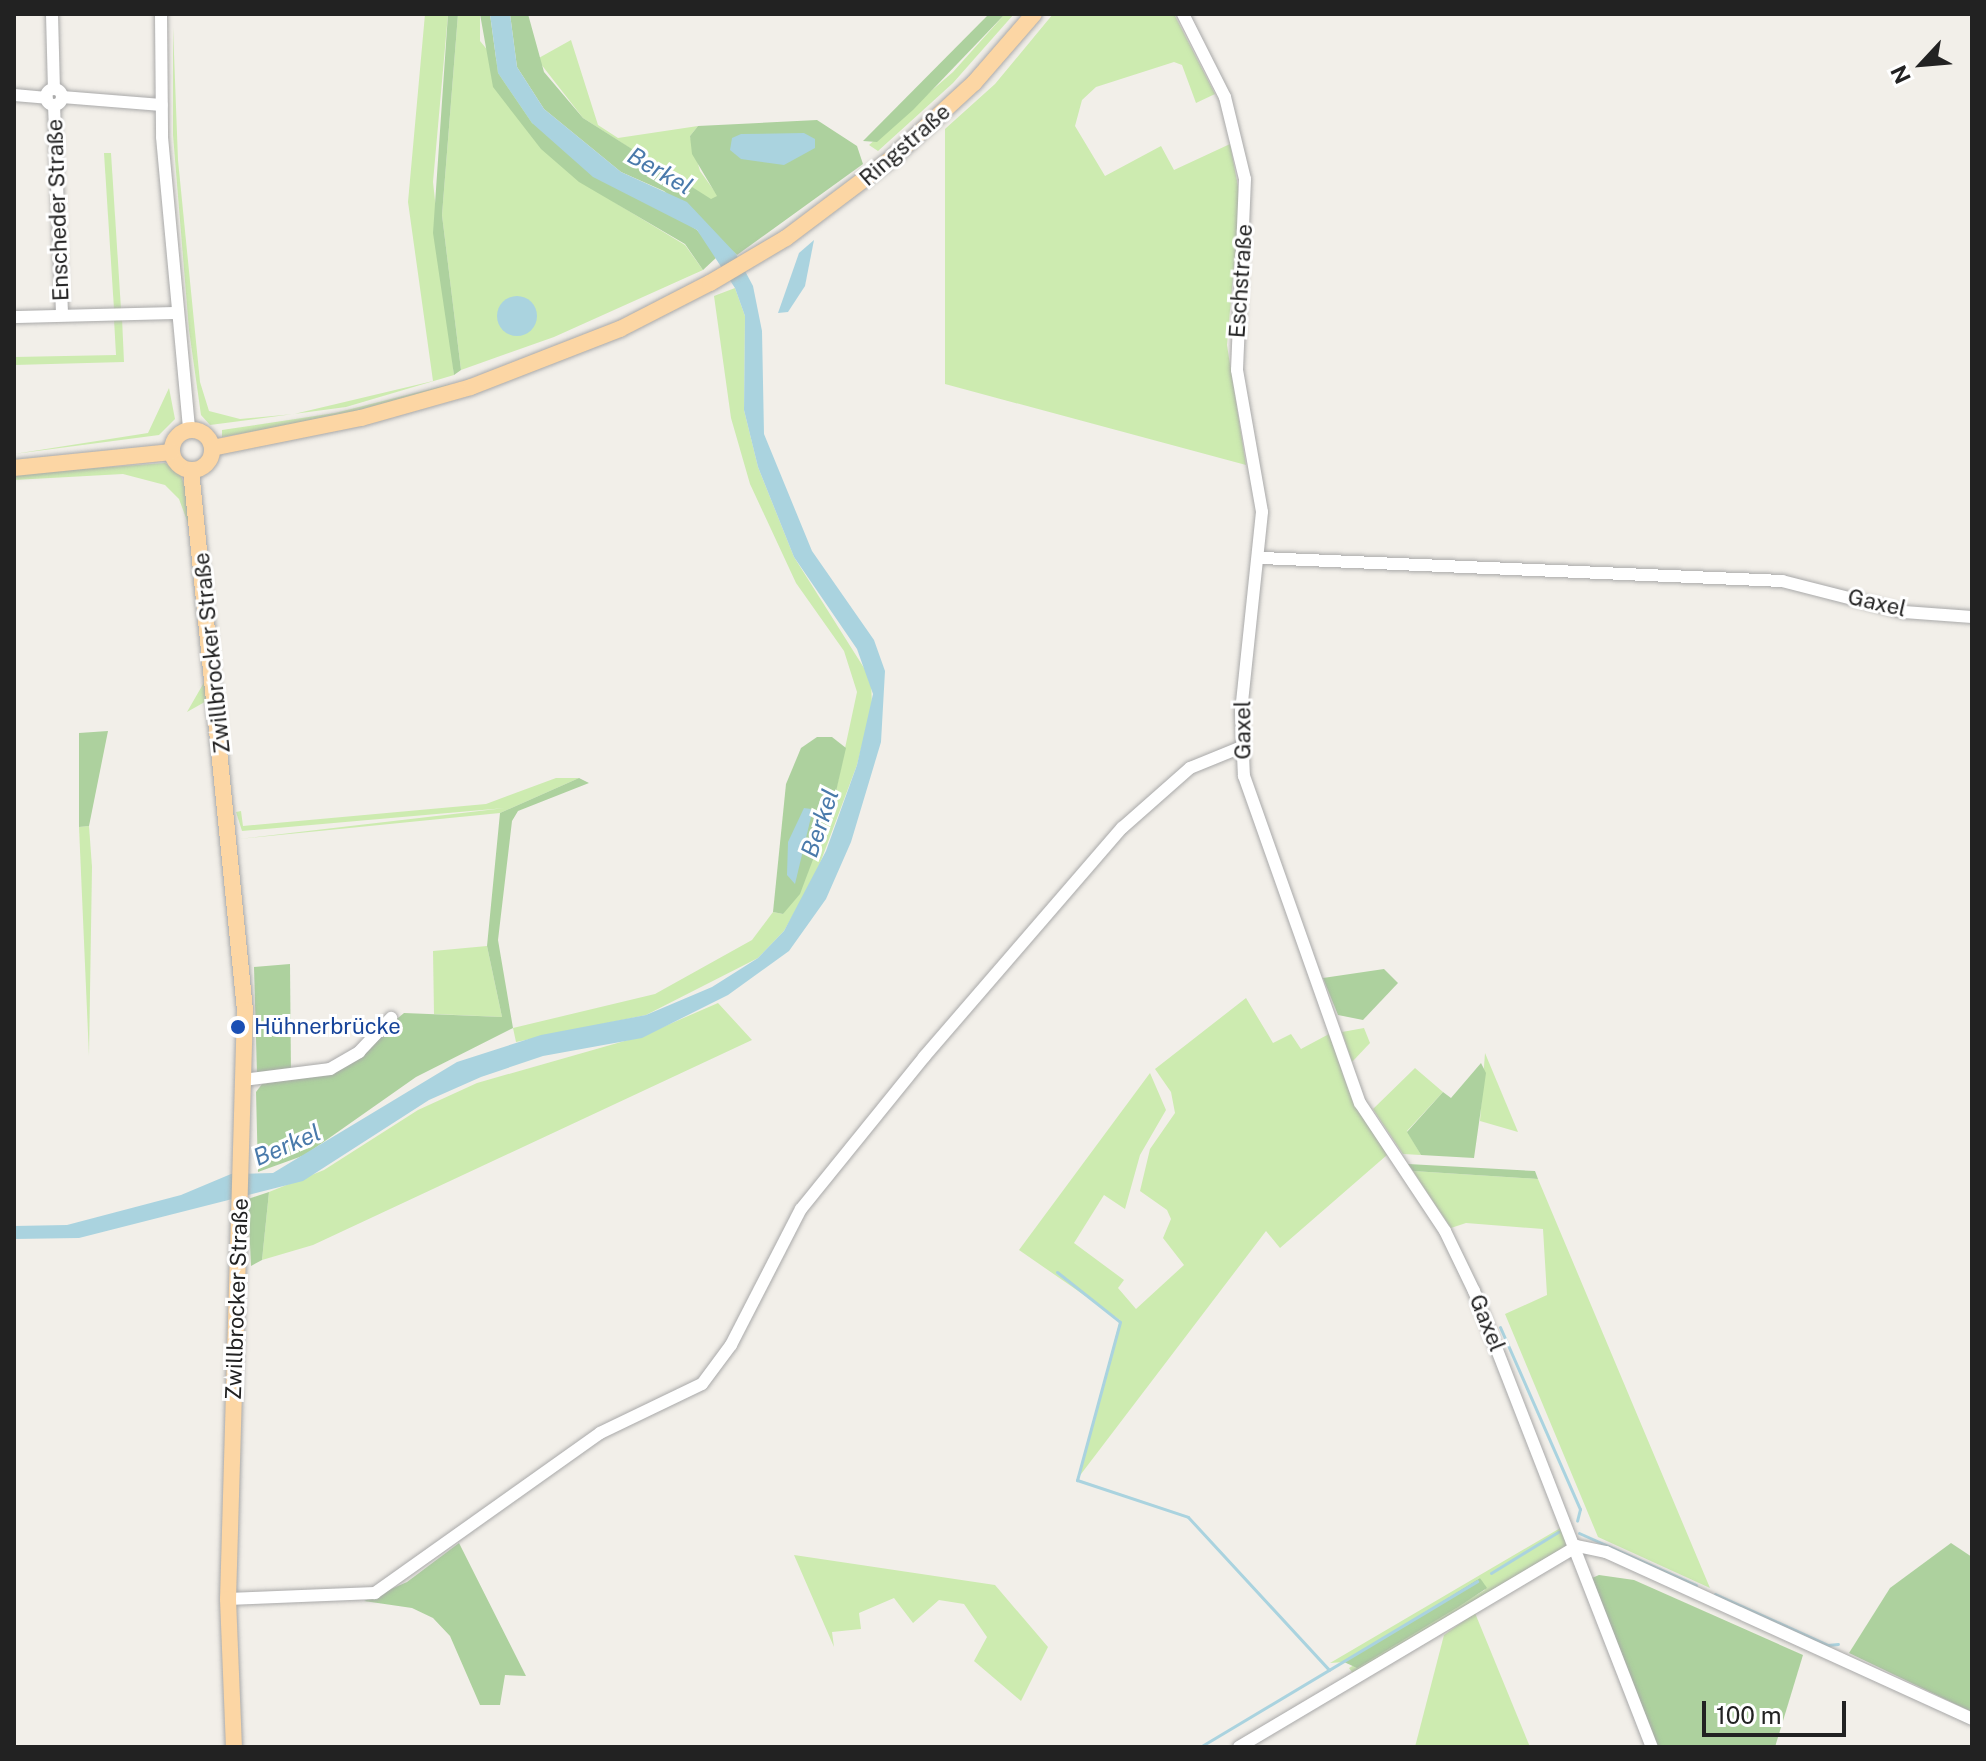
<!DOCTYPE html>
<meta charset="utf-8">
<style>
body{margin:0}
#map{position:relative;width:1986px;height:1761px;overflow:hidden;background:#f2efe9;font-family:"Public Sans",sans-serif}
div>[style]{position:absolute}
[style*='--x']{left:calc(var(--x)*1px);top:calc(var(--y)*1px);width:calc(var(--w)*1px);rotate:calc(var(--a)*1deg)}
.grass>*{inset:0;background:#cdebb0}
.forest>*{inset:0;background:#add19e}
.water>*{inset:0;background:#aad3df}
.round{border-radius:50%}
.stream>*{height:3px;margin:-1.5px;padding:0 1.5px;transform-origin:1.5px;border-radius:1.5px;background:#aad3df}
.roads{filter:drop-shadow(0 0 2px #a9a9a9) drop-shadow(0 0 2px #a9a9a9)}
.minor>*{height:12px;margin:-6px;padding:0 6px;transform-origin:6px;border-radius:6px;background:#fff}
.minor>.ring{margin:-6px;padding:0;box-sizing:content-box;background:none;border:12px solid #fff;border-radius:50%}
.major>*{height:16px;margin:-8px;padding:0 8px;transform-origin:8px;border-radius:8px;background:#fcd6a4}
.major>.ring{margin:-8px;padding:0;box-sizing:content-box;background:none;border:16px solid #fcd6a4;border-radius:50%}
.dots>*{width:22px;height:22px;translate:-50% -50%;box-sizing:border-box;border:4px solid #fff;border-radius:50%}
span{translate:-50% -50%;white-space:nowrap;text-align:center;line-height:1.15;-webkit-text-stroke:6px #fff;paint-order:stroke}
.street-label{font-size:22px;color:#222}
.transit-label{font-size:22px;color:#164399}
.left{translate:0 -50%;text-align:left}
.water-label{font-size:24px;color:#4a7aab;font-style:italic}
.frame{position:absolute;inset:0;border:16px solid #222;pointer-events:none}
.north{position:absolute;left:1882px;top:24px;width:80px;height:80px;-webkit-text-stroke:6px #fff;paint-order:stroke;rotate:244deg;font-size:22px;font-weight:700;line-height:32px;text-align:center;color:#222}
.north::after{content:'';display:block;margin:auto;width:28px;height:36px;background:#222;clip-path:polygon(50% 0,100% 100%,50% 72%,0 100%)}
.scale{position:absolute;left:1702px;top:1701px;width:144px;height:36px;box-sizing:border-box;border:4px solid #222;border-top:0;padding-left:10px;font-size:24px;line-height:28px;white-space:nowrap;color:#222;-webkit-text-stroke:6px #fff;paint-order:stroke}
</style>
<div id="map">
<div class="grass">
<div style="clip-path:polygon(425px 14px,448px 14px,433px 182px,454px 375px,346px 407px,210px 425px,201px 415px,189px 330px,173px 135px,173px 27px,178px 160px,200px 382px,209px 411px,240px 419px,294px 414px,433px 381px,408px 202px)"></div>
<div style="clip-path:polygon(458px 14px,480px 14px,480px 41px,614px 202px,685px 245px,703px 270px,554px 337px,461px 370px,442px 215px)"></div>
<div style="clip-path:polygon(1005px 14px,1014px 14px,953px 83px,878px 151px,869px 145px,953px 72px)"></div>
<div style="clip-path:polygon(1053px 14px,1174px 14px,1215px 94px,1196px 103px,1182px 65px,1174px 62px,1096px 87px,1082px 100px,1075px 126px,1105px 176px,1161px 146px,1174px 170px,1230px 144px,1240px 197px,1227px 345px,1246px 465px,945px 384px,945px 129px,995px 84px)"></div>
<div style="clip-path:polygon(571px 40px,598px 125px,618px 138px,698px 126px,690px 136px,700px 171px,718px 196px,711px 200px,583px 118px,537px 59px)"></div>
<div style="clip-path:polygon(104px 153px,111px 153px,121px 309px,114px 309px)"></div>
<div style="clip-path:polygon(735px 288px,745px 316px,744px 410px,758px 467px,794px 557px,871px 679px,872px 706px,857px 765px,816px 874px,784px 931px,758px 958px,646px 1015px,516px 1042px,513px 1028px,655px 994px,752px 940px,773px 912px,783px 914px,832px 809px,857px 692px,844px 651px,796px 583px,750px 484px,731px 418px,714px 296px)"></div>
<div style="clip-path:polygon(122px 318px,124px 362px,14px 365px,14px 357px,116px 355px,114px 319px)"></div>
<div style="clip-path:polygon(451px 384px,391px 407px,222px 437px,222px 430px,335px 413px)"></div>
<div style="clip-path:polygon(169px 388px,175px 419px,159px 435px,14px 454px,148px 433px)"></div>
<div style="clip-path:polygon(165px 463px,180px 473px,188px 495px,210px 699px,187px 712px,206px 679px,189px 526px,179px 499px,165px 485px,123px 474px,14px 480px,14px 474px)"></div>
<div style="clip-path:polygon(556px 778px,579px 778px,500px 813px,239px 839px,505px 808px,242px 831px,236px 812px,241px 811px,243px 826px,486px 804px)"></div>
<div style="clip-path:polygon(89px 826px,92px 867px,89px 1056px,79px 827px)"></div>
<div style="clip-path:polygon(487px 946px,502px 1017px,434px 1014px,433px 951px)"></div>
<div style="clip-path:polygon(1246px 998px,1273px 1043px,1291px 1034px,1301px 1049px,1329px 1034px,1348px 1089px,1387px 1155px,1280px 1248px,1266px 1231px,1078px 1478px,1120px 1320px,1019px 1250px,1150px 1073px,1166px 1110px,1140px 1155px,1125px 1209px,1104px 1195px,1074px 1243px,1124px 1280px,1118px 1288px,1136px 1309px,1184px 1265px,1163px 1238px,1171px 1219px,1167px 1210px,1140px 1191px,1150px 1149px,1175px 1113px,1171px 1092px,1155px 1069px)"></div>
<div style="clip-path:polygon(718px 1003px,752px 1040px,313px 1245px,262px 1260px,269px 1192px,324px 1170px,418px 1110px,477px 1083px,642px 1036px)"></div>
<div style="clip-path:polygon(1364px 1028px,1370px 1043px,1352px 1062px,1342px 1032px)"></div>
<div style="clip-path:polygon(1485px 1053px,1518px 1132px,1480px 1121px)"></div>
<div style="clip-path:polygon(1415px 1068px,1443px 1092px,1407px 1131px,1421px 1155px,1403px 1154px,1373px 1109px)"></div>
<div style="clip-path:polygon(1413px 1171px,1538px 1179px,1710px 1588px,1598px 1537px,1505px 1314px,1547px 1295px,1543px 1229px,1466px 1223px,1451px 1228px)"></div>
<div style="clip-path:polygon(1562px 1527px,1566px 1546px,1354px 1675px,1349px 1668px,1485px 1590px,1480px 1578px,1344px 1662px,1330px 1663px)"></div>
<div style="clip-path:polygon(794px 1555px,995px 1585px,1048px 1647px,1021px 1701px,974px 1661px,987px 1637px,964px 1604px,939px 1600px,913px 1623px,894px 1598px,859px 1613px,861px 1629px,832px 1632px,834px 1647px)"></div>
<div style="clip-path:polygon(1475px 1613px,1530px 1747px,1415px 1747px,1444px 1635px)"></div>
</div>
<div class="forest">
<div style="clip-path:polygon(448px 14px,458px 14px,442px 215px,461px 370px,454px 375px,433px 233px)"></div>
<div style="clip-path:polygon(480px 14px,490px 14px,498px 73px,532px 123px,697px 230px,718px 256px,703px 270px,685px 244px,579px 182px,541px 149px,493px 87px)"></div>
<div style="clip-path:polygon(510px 14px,528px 14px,544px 72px,583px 118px,711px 199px,717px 196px,692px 154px,690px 136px,698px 126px,817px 120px,857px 146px,863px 164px,737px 255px,664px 191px,621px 172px,544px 109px,517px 67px)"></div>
<div style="clip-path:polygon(989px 14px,1005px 14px,913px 110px,877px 142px,863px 141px)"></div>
<div style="clip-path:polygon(108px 731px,89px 826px,79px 827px,79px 733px)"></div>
<div style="clip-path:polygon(817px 737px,832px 737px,846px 748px,832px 809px,800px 894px,783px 914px,773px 912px,786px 784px,801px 748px)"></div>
<div style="clip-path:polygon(579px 778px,589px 783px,518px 811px,512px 821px,498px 940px,513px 1028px,416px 1077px,305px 1155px,258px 1172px,256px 1092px,262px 1084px,331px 1073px,404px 1013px,502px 1017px,487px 946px,500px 813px)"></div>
<div style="clip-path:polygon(290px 964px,291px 1074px,257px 1074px,254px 967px)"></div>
<div style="clip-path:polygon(1384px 969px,1398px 983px,1363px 1020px,1338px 1015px,1323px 978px)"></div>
<div style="clip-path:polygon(1481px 1063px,1486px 1073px,1474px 1158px,1421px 1155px,1407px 1132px,1443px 1092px,1451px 1098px)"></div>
<div style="clip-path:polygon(1408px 1164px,1535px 1171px,1538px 1179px,1413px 1171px)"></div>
<div style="clip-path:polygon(269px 1192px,262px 1260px,251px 1266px,248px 1199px)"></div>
<div style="clip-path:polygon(459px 1543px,526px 1676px,505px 1675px,500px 1705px,480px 1705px,450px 1636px,433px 1618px,412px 1608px,364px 1601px,407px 1582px)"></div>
<div style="clip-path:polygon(1951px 1543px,1972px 1557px,1972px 1712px,1849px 1653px,1890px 1588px)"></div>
<div style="clip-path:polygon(1599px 1575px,1634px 1580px,1803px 1655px,1775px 1747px,1657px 1747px,1592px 1578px)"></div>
<div style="clip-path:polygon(1480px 1578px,1487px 1588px,1458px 1607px,1357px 1668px,1344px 1662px)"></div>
</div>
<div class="water">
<div style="clip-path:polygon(490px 14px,510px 14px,517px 67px,544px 109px,621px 172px,687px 202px,736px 254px,753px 286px,762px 331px,764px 434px,812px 551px,874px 640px,885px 671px,881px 742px,851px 842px,826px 899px,789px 951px,728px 995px,642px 1038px,543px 1056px,481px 1077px,429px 1100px,303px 1181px,79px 1238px,14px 1239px,14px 1226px,67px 1225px,181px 1195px,231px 1174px,273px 1173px,457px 1062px,541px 1035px,646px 1015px,712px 987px,758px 958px,784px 931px,826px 851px,857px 765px,873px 694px,857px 649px,794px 557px,758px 467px,744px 410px,745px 316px,735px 288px,697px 230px,593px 177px,532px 123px,498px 73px)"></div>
<div style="clip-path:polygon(804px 133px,815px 139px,815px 148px,784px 165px,741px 159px,730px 150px,732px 138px,741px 134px)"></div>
<div style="clip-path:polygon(814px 240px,805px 286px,788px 312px,778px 313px,799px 253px)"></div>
<div class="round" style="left:497px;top:296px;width:40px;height:40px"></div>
<div style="clip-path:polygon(804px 808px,811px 809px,811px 817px,795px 884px,787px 875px,788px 842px)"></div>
</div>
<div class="stream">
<div style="--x:1057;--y:1272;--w:80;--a:38.4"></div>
<div style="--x:1120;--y:1322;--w:164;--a:105.2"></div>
<div style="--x:1077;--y:1480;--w:117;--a:18.4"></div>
<div style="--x:1188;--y:1517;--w:208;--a:47.3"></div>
<div style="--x:1500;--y:1327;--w:199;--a:66.3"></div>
<div style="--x:1580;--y:1509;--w:12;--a:104"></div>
<div style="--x:1579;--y:1533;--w:128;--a:24"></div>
<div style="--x:1491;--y:1573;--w:79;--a:-31.5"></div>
<div style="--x:1715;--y:1594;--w:124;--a:24.3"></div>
<div style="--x:1828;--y:1645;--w:10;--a:-6"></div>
<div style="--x:1200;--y:1747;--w:323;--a:-30.9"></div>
</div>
<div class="roads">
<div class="minor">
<div style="--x:52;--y:14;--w:75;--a:88.5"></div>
<div style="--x:161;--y:14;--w:123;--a:89.5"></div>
<div style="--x:162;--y:137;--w:294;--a:84.7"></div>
<div style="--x:1183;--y:14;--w:93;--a:63.2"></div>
<div style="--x:1225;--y:97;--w:84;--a:76.3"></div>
<div style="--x:1245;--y:179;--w:191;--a:92.4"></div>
<div style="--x:1237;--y:370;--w:144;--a:80"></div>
<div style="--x:1262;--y:512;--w:200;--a:96"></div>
<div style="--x:1241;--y:711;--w:65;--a:87.4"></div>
<div style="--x:1244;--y:776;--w:347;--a:70.5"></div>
<div style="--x:1360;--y:1103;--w:154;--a:56.4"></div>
<div style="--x:1445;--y:1231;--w:67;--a:64.2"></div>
<div style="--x:1474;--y:1291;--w:490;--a:68.7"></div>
<div class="ring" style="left:46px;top:89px;width:4px;height:4px"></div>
<div style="--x:14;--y:95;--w:33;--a:5"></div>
<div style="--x:62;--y:97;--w:100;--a:4.6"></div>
<div style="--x:54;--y:105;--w:210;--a:87.8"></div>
<div style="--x:14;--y:317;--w:164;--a:-1.4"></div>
<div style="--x:1262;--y:558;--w:521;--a:2.53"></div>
<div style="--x:1782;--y:581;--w:126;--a:14.3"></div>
<div style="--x:1904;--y:612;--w:68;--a:4.2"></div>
<div style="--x:243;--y:1080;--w:88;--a:-7.2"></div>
<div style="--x:330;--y:1069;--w:34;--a:-30"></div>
<div style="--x:359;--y:1052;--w:47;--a:-46.7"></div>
<div style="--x:228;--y:1599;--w:147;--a:-2.3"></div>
<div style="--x:375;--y:1593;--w:276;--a:-35.4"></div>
<div style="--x:600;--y:1433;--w:113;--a:-25.7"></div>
<div style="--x:702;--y:1384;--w:49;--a:-53.4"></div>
<div style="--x:731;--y:1345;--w:153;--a:-62.8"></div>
<div style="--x:801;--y:1209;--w:196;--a:-51"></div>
<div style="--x:924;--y:1057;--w:303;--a:-49.2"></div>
<div style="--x:1122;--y:828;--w:91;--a:-41.4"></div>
<div style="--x:1190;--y:768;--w:53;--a:-22.2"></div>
<div style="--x:1239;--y:1747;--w:393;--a:-30.7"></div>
<div style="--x:1577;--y:1546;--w:30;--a:12"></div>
<div style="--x:1606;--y:1552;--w:402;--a:24.5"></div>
</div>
<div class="major">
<div class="ring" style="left:172px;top:430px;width:24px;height:24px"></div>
<div style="--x:212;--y:448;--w:152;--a:-11.4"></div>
<div style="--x:361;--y:418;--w:114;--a:-15.7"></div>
<div style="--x:471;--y:387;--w:160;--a:-21.3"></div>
<div style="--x:620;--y:329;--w:101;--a:-27.1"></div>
<div style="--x:710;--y:283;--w:88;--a:-30.6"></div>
<div style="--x:786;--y:238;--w:131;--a:-37"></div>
<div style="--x:891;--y:159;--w:113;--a:-42.5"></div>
<div style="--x:974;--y:83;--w:91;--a:-49"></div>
<div style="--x:14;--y:468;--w:158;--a:-5.8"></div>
<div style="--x:191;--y:470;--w:543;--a:84.29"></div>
<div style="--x:245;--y:1010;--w:589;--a:91.65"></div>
<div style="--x:228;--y:1599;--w:148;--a:87.7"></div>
</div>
</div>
<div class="dots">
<div style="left:238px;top:1027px;background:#1a4fb4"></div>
</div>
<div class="street-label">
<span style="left:905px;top:145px;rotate:-41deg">Ringstraße</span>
<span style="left:58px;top:210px;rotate:-92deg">Enscheder Straße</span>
<span style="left:1241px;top:281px;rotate:-86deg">Eschstraße</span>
<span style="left:1877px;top:603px;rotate:13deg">Gaxel</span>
<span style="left:212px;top:653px;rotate:-96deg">Zwillbrocker Straße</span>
<span style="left:1243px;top:730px;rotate:-90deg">Gaxel</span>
<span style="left:237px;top:1299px;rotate:-88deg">Zwillbrocker Straße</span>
<span style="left:1487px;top:1323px;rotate:68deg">Gaxel</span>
</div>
<div class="transit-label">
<span class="left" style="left:254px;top:1027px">Hühnerbrücke</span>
</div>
<div class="water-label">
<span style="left:660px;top:171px;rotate:30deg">Berkel</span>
<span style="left:820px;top:823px;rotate:-71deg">Berkel</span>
<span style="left:287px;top:1145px;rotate:-23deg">Berkel</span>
</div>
<div class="frame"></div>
<div class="north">N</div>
<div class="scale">100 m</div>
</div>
